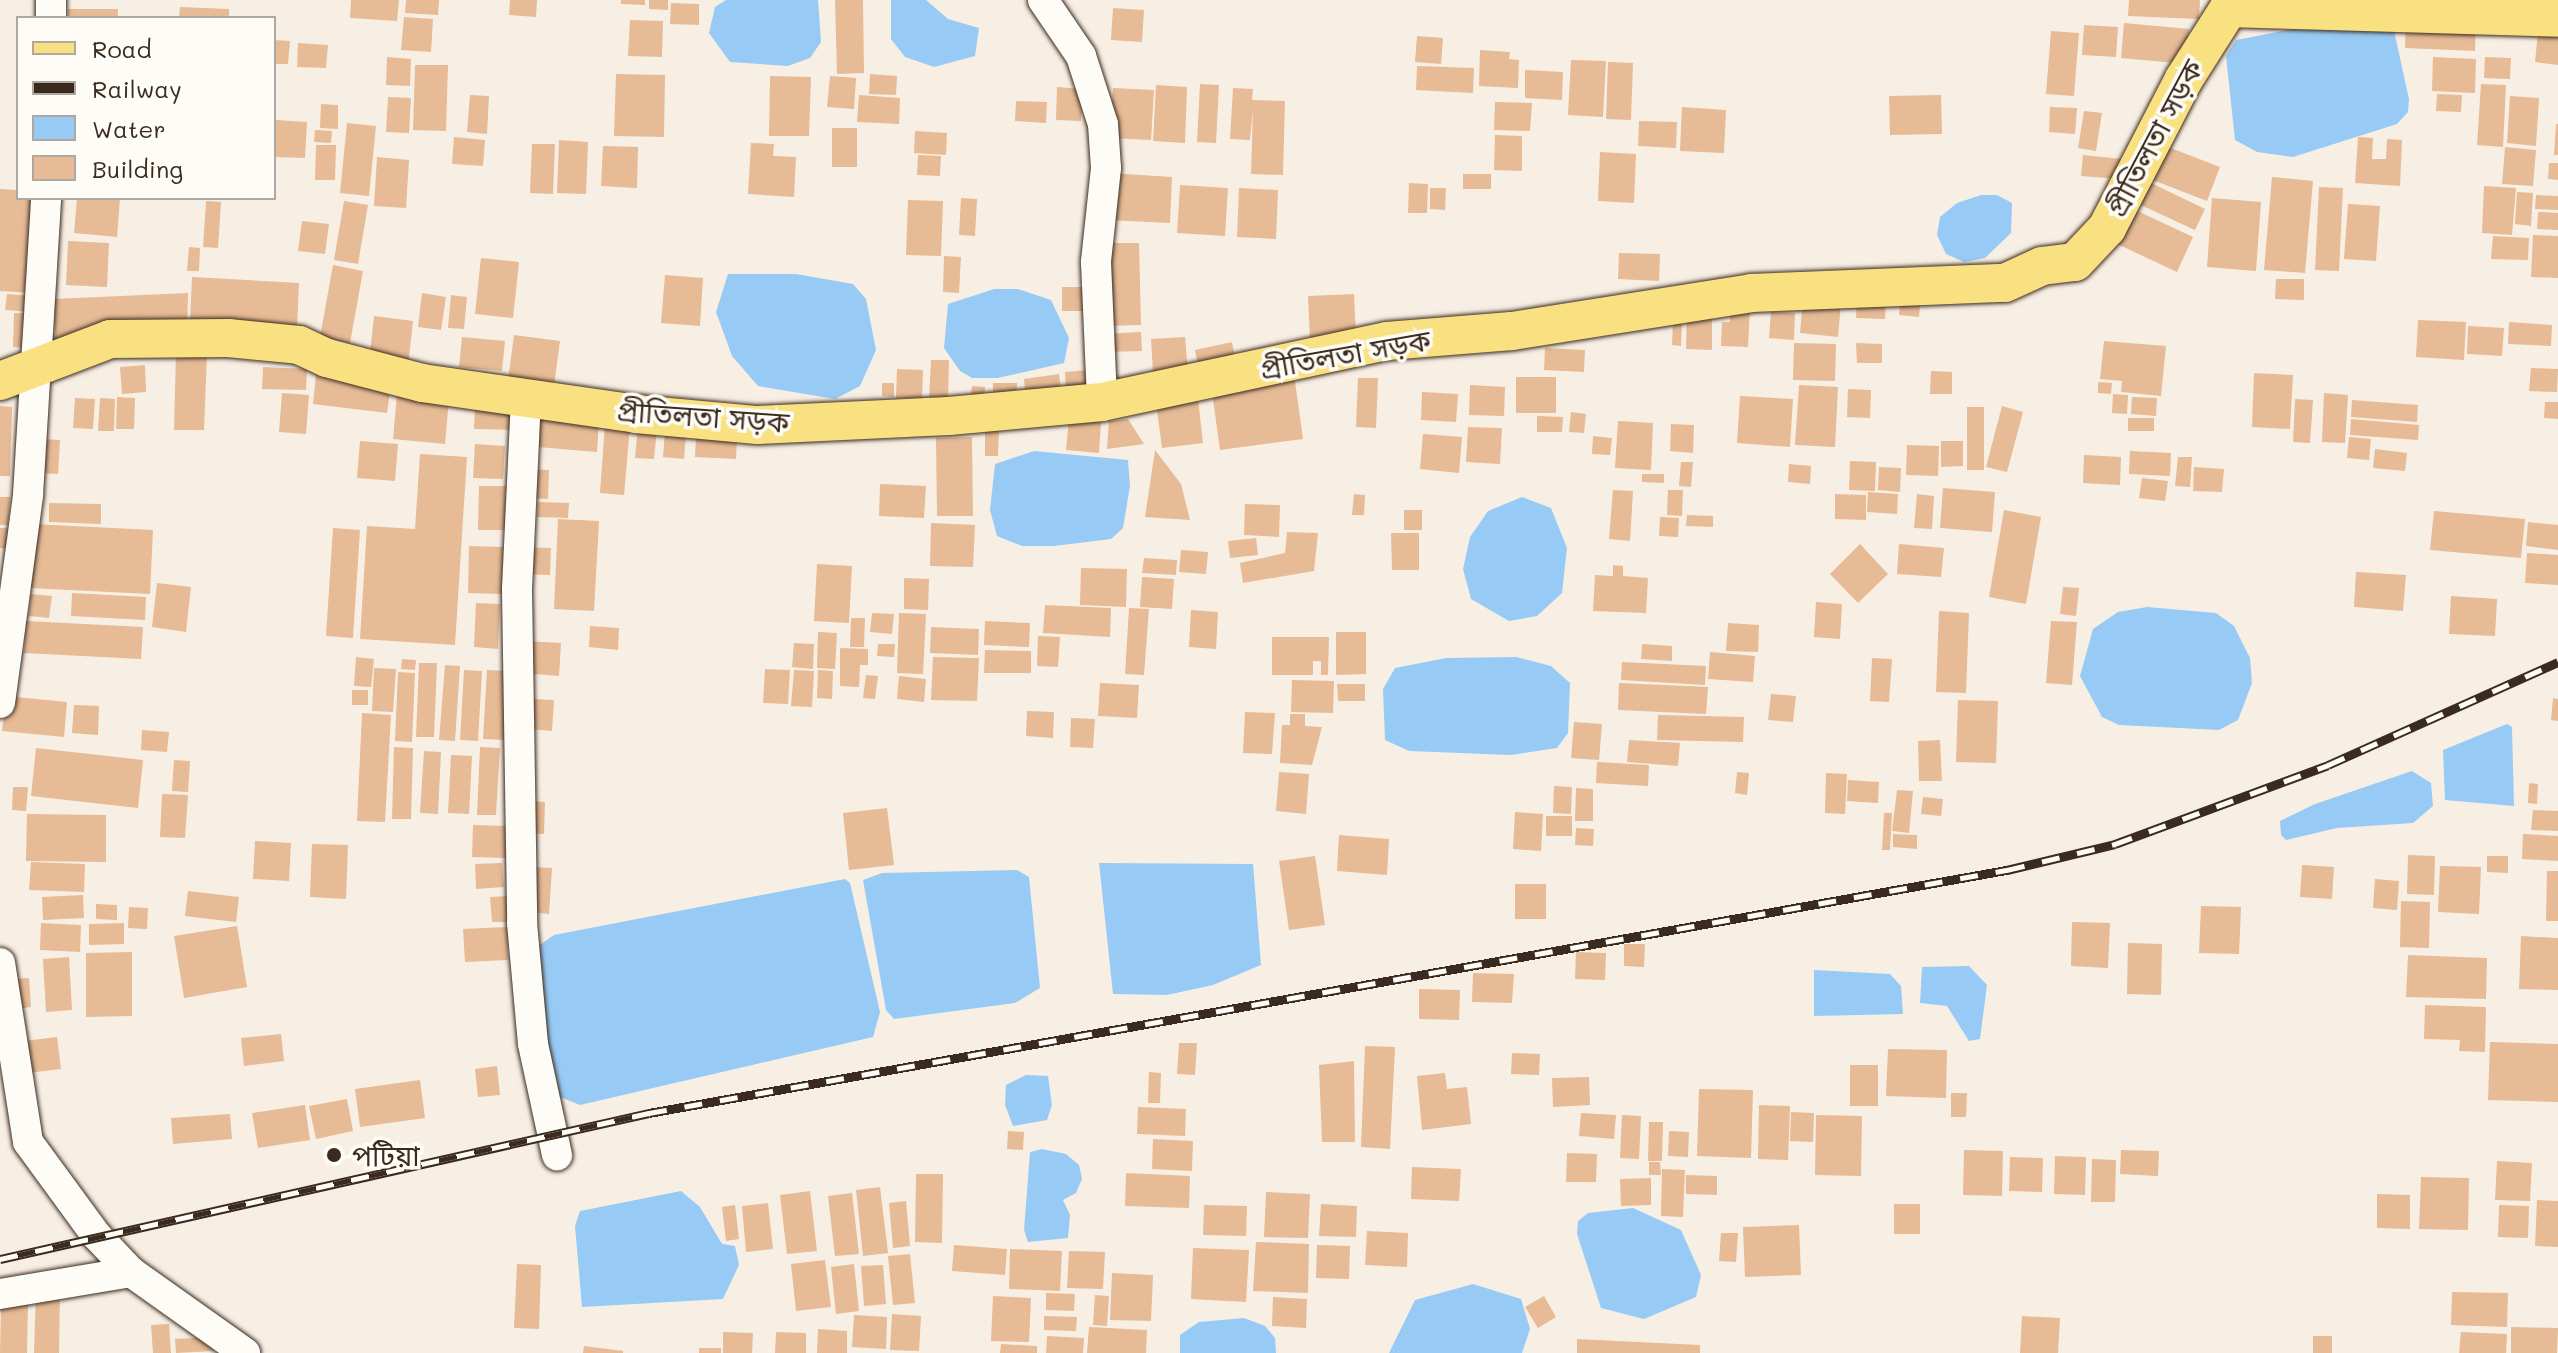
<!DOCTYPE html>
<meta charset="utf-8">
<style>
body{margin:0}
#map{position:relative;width:2558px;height:1353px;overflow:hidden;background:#f8efe4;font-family:Mali,"Noto Sans Bengali",sans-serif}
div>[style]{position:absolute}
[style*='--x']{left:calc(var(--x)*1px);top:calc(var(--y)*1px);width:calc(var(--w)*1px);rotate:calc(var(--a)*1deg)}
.water>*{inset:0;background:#97cbf5}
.building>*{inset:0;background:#e6bb96}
.roads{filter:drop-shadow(0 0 2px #3b2a1e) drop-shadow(0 0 2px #3b2a1e)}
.minor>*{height:30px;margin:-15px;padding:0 15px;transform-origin:15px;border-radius:15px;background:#fdfcf7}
.major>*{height:38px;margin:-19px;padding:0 19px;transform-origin:19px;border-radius:19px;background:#f9e181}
.rail>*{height:9px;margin-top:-4.5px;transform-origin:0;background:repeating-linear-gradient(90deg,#fdfcf7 0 18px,#3b2a1e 0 36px);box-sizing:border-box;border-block:2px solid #3b2a1e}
.dots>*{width:22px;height:22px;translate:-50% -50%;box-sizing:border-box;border:4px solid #fdfcf7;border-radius:50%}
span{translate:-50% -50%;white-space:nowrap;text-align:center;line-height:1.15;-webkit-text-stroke:7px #fdfcf7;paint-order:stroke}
.street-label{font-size:28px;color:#3b2a1e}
.poi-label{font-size:28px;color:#3b2a1e}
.left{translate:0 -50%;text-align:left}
.legend{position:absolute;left:16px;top:16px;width:260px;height:184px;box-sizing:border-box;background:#fdfcf7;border:2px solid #afa8a0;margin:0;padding:10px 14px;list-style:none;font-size:24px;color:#3b2a1e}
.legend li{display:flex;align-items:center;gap:16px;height:40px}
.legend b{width:40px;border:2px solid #afa8a0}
</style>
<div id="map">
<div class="water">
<div style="clip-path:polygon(726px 0,818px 0,821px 42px,810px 58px,788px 66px,730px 62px,709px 33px,715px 7px)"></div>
<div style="clip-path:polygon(891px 0,926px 0,948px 19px,979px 28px,975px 56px,934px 67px,905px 57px,891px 39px)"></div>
<div style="clip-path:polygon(2393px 26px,2409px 99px,2408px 112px,2397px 124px,2293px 157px,2257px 152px,2235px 140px,2226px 56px,2236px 40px,2299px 28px)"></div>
<div style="clip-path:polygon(1981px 195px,1997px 195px,2012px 203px,2011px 233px,1985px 258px,1964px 262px,1946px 254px,1937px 235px,1940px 217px,1957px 203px)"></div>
<div style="clip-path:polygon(728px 274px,796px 274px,853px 284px,866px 299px,876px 350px,860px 386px,835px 399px,758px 386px,732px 356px,716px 312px)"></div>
<div style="clip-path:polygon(994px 289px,1018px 289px,1051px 300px,1069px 338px,1064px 363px,998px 378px,972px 378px,960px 371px,944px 348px,948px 304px)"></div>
<div style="clip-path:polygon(1034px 451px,1128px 460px,1130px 486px,1123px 528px,1111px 539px,1054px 546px,1022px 546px,997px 536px,990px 510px,995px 464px)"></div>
<div style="clip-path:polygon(1522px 497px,1551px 508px,1567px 548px,1562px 593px,1537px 616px,1509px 621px,1471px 599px,1463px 569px,1470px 537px,1488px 511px)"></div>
<div style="clip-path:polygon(2147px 607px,2216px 613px,2234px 626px,2250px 658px,2252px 683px,2238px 720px,2219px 730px,2119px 725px,2102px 717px,2080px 676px,2093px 629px,2118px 612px)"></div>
<div style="clip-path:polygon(1516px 657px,1551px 666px,1570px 683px,1568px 733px,1557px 748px,1511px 755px,1409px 751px,1385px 740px,1383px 689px,1395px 668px,1446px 658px)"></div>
<div style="clip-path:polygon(2507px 724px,2512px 727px,2514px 806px,2445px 800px,2443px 750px)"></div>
<div style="clip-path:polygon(2412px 771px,2431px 783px,2433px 806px,2413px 823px,2337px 828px,2286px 840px,2281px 835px,2280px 821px,2315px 804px)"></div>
<div style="clip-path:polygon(1099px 863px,1253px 864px,1261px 965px,1213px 985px,1167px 995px,1113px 994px)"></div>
<div style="clip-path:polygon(1017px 870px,1029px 877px,1040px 988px,1015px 1003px,894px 1019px,886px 1010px,863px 880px,882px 873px)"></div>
<div style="clip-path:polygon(845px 879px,850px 883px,880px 1012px,873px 1037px,580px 1105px,558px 1096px,542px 1037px,534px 949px,554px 935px)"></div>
<div style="clip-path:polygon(1969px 966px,1987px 985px,1980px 1039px,1969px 1041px,1947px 1006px,1920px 1003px,1922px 967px)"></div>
<div style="clip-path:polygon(1814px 970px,1890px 974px,1901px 986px,1903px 1014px,1814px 1016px)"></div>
<div style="clip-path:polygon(1026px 1075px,1048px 1076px,1052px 1105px,1047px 1120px,1013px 1126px,1005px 1105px,1006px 1085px)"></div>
<div style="clip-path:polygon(1042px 1149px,1066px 1154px,1079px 1165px,1082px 1179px,1076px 1193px,1063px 1200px,1070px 1215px,1068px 1238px,1028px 1242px,1024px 1230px,1030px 1152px)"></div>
<div style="clip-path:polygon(681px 1191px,700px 1207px,722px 1244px,735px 1246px,739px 1265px,723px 1299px,582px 1307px,575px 1226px,580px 1211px)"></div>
<div style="clip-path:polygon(1633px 1208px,1681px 1230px,1701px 1275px,1696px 1297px,1644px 1319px,1601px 1308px,1577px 1234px,1578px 1221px,1588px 1213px)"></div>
<div style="clip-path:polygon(1473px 1284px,1521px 1299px,1530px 1329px,1522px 1353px,1389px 1353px,1415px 1300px)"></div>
<div style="clip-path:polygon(1244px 1318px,1265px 1326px,1275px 1338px,1276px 1353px,1180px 1353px,1180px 1335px,1199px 1322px)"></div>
</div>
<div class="building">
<div style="clip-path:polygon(351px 0,399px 0,397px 21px,350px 18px)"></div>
<div style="clip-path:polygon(406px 0,439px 0,438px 15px,405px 13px)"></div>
<div style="clip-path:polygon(510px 0,537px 0,536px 17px,509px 15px)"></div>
<div style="clip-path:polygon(621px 0,645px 0,645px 5px,621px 4px)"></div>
<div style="clip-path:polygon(649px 0,668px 0,668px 10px,649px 9px)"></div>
<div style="clip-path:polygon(835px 0,863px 0,864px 73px,837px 74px)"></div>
<div style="clip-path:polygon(2129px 0,2200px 0,2199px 19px,2128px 16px)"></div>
<div style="clip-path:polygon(671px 3px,699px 4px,699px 25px,670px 24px)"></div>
<div style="clip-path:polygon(180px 7px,229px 9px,229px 18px,179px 18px)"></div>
<div style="clip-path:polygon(1113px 8px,1144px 10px,1142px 42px,1111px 40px)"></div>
<div style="clip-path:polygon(68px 9px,118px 9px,118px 18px,68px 18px)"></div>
<div style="clip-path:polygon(404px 17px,433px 19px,431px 52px,401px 50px)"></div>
<div style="clip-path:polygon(630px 20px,663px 21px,662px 57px,628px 56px)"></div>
<div style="clip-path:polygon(2406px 20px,2476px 22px,2475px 51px,2405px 48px)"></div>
<div style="clip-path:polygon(2124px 23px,2189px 29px,2186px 64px,2121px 58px)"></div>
<div style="clip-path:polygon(2084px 25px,2118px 27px,2116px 57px,2082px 55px)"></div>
<div style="clip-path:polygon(2051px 31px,2079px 33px,2074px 96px,2046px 94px)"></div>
<div style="clip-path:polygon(2538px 32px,2558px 33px,2558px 65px,2535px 62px)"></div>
<div style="clip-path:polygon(1417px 36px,1443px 38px,1441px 64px,1415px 62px)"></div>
<div style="clip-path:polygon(274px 40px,290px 41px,288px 64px,274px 64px)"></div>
<div style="clip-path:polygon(298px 43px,328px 45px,326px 68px,297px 67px)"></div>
<div style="clip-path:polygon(1480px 50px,1510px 52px,1509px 59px,1519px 60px,1518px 88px,1479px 86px)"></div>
<div style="clip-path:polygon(387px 57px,411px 59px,410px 86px,386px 85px)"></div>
<div style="clip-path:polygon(2433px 57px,2476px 59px,2475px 93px,2432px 91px)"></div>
<div style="clip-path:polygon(2485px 57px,2511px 58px,2510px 79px,2484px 78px)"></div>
<div style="clip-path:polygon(1571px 60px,1606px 61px,1603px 117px,1568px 115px)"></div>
<div style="clip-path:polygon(1608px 62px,1633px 63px,1631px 120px,1606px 119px)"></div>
<div style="clip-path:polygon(415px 65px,448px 65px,446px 131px,413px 130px)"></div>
<div style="clip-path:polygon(1417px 66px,1474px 68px,1473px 93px,1416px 90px)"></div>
<div style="clip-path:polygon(1525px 70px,1563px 72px,1562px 100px,1525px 98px)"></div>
<div style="clip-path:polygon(616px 74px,665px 75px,664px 137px,614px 136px)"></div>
<div style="clip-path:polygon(870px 74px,897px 76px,896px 95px,869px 94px)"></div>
<div style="clip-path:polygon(770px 76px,811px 77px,809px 136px,769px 136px)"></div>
<div style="clip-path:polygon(830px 76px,856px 78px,854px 109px,827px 107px)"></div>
<div style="clip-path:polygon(1200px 84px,1219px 85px,1216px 143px,1197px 142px)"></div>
<div style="clip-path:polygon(2481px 84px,2506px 85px,2503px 147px,2477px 145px)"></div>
<div style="clip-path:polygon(1156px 85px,1187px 87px,1185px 143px,1153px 141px)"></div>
<div style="clip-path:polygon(1057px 87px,1082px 89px,1081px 121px,1056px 120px)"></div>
<div style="clip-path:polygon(1113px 88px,1154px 90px,1151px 140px,1110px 138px)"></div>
<div style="clip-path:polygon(1233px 88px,1253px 89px,1252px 100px,1285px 101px,1283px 175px,1251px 174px,1253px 110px,1250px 140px,1230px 139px)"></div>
<div style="clip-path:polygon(2437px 94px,2462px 95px,2461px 112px,2436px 111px)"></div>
<div style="clip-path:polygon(470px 95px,489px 96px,487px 134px,467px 132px)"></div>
<div style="clip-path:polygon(859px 95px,900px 98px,899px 124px,857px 122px)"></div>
<div style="clip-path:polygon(1941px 95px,1942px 134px,1890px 135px,1889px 96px)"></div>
<div style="clip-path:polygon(2510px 96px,2539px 98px,2536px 146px,2507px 143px)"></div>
<div style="clip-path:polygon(388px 97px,411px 98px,409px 133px,386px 132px)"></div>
<div style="clip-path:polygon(1016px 101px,1047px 102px,1046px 123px,1015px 121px)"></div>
<div style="clip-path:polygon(1495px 102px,1532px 103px,1530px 131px,1494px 130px)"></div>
<div style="clip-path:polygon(321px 104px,338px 105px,338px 129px,320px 128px)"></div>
<div style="clip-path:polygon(1682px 107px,1726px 110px,1724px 153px,1680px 151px)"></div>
<div style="clip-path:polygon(2050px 107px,2077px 108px,2075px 134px,2049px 132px)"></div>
<div style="clip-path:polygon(2084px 111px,2102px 113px,2096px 151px,2078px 148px)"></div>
<div style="clip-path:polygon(276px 120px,307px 122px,305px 158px,274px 157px)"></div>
<div style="clip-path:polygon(1639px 121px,1677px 122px,1676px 148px,1638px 146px)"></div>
<div style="clip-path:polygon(347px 123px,376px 126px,369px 196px,340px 193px)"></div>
<div style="clip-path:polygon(2556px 124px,2558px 124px,2558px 155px,2554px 155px)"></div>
<div style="clip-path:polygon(832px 128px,857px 128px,857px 167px,832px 167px)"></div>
<div style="clip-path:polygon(315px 130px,332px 131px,331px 143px,314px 142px)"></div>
<div style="clip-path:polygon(915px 131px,947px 133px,946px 155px,914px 153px)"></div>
<div style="clip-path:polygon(1495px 135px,1522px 136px,1522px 171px,1494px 170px)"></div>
<div style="clip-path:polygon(454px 137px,485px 140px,483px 166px,452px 164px)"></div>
<div style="clip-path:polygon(2358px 137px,2373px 138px,2372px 159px,2386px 159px,2387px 139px,2402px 140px,2400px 186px,2355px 183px)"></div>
<div style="clip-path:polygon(559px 140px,588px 142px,586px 194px,557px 193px)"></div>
<div style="clip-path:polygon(751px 143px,774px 144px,773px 156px,796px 157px,794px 197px,748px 194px)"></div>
<div style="clip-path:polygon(532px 144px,555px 144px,553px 194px,530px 193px)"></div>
<div style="clip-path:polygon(316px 145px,336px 145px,335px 180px,315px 180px)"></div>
<div style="clip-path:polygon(2163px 145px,2220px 167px,2207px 201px,2150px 179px)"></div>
<div style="clip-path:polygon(603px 146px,638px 147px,637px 188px,601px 186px)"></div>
<div style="clip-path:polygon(2505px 147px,2536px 150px,2533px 186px,2502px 184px)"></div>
<div style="clip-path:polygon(1600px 152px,1636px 154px,1634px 203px,1598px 201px)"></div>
<div style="clip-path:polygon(918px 155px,941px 156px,940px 176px,917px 175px)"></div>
<div style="clip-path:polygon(2083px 155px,2122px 159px,2120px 179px,2081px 176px)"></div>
<div style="clip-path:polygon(377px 157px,409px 160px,406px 208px,374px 206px)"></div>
<div style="clip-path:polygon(2549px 163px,2558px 163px,2558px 180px,2548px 179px)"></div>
<div style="clip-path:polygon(1110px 173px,1172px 177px,1170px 223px,1107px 220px)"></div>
<div style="clip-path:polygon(1463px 174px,1491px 174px,1491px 189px,1463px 189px)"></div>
<div style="clip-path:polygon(2272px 177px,2313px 181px,2305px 273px,2264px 270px)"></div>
<div style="clip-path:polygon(2143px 179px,2205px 209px,2195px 230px,2132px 201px)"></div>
<div style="clip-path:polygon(1409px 183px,1428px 184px,1427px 213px,1408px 213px)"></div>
<div style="clip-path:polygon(1180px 185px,1228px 188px,1225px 236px,1177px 233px)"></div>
<div style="clip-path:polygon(2484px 186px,2516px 188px,2512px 235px,2482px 233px)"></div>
<div style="clip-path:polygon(2319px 187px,2343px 188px,2339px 271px,2315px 270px)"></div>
<div style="clip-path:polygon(1239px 188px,1278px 190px,1276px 239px,1237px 237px)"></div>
<div style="clip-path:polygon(1430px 188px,1446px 188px,1445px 210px,1430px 209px)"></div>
<div style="clip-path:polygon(0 189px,18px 190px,18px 198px,37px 198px,34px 293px,0 291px)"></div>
<div style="clip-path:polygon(2517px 192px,2533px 193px,2531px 226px,2515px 224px)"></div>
<div style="clip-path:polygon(2536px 195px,2558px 196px,2558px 210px,2535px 209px)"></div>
<div style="clip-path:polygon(77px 198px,120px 198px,117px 237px,74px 233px)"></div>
<div style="clip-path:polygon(961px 198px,977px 199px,975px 236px,959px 235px)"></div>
<div style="clip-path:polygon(2212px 198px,2261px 202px,2256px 271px,2207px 267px)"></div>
<div style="clip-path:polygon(908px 200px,943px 201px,941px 256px,906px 255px)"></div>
<div style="clip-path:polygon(206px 201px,221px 202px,218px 248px,203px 247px)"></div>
<div style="clip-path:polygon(344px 201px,368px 205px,358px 264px,334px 260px)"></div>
<div style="clip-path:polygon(2348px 204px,2380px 206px,2376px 261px,2344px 259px)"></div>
<div style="clip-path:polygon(2129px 207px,2193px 237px,2177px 272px,2113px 242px)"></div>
<div style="clip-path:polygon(2538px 212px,2558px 213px,2558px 230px,2537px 229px)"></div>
<div style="clip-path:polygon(302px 221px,329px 224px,325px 254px,298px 251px)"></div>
<div style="clip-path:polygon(2533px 235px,2558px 236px,2558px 278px,2531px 277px)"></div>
<div style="clip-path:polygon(2493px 236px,2529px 238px,2528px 260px,2491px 259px)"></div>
<div style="clip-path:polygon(68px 241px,109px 243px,107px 287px,66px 285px)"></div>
<div style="clip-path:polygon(1103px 243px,1139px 243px,1141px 325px,1104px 326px)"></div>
<div style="clip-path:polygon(189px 247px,200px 248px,199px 271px,187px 271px)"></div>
<div style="clip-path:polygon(1619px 253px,1660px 254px,1659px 281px,1618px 279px)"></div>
<div style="clip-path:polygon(944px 256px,961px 257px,959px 293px,943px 292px)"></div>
<div style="clip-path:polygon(481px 258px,519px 262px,513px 318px,475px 314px)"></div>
<div style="clip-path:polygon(333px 265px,363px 271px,350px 343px,320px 337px)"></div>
<div style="clip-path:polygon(665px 275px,703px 278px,700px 326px,661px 323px)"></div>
<div style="clip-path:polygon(192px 277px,299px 283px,297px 327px,190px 321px)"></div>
<div style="clip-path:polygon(2276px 279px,2304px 279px,2304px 300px,2275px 299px)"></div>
<div style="clip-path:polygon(1062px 287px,1084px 287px,1084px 311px,1062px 311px)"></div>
<div style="clip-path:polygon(188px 293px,187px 334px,57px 357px,53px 299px)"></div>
<div style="clip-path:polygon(422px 293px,446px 297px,441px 330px,418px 327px)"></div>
<div style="clip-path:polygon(7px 294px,33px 296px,32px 312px,5px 310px)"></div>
<div style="clip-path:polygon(1354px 294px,1356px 338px,1310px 340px,1308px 296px)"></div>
<div style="clip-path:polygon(1901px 294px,1921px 296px,1919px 317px,1899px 315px)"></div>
<div style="clip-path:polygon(451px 295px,467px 297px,464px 329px,448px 328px)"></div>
<div style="clip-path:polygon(1857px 297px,1886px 299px,1885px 319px,1856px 318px)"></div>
<div style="clip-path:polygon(1803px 299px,1841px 303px,1838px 337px,1800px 333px)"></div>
<div style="clip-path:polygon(1731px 307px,1750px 307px,1748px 347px,1721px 346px,1722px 322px,1730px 322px)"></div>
<div style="clip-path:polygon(1687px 308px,1712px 308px,1712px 350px,1686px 349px)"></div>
<div style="clip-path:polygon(1771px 312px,1795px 313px,1794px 340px,1769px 338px)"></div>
<div style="clip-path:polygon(14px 313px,34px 314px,33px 348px,13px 347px)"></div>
<div style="clip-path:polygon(374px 316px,413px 321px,408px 366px,369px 362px)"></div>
<div style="clip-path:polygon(2418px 320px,2466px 322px,2464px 360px,2416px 357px)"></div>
<div style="clip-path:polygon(1673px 322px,1682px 322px,1681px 346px,1672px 345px)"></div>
<div style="clip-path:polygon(2509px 322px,2552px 325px,2551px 346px,2508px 344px)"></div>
<div style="clip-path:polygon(2468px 326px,2504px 328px,2502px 356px,2467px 354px)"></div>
<div style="clip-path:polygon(1141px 332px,1142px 351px,1105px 352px,1104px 334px)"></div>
<div style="clip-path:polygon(514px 335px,560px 341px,554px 386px,508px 380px)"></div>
<div style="clip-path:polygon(462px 337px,505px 341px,502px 371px,459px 367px)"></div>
<div style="clip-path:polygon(1185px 337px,1188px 371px,1153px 373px,1151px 339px)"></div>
<div style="clip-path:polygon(2104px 341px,2166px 346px,2161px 396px,2121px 392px,2122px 381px,2100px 379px)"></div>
<div style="clip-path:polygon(1232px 342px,1236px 362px,1199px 370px,1195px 350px)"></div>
<div style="clip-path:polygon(1794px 343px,1836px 344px,1835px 381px,1793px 380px)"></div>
<div style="clip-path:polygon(1856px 343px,1882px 344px,1882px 363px,1857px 363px)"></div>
<div style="clip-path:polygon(1545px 348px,1585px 350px,1584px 372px,1544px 370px)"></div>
<div style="clip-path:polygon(176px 352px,207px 353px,204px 430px,174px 430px)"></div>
<div style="clip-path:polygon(931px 360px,949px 360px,948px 399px,929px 399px)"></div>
<div style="clip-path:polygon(145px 365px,146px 392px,122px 394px,120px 367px)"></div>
<div style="clip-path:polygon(263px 367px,307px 369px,306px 390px,262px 389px)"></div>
<div style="clip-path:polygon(2531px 368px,2558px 369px,2557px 392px,2529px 391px)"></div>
<div style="clip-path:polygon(897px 369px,923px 370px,922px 399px,896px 398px)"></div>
<div style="clip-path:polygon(1090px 370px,1092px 395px,1066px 397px,1065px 372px)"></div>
<div style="clip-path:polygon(1931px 371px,1952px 372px,1952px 394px,1930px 394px)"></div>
<div style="clip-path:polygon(2254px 373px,2293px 375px,2290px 429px,2252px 427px)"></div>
<div style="clip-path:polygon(1059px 374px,1062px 397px,1026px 401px,1024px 379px)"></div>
<div style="clip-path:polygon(316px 375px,391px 384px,387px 413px,313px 404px)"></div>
<div style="clip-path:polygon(1516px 377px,1556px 377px,1556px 413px,1516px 413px)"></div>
<div style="clip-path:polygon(1358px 378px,1378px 378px,1376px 428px,1356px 427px)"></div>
<div style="clip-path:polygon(1295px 381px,1303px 439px,1220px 450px,1212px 392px)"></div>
<div style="clip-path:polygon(2098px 382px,2112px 383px,2111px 394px,2098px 393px)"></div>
<div style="clip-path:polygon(882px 383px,894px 383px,894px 397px,882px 396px)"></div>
<div style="clip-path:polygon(993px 383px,1017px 383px,1016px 406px,993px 405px)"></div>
<div style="clip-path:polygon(1470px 385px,1505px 387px,1504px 416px,1469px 415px)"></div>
<div style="clip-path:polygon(1799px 385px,1838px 387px,1835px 447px,1795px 445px)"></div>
<div style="clip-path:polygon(972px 386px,985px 387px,984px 408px,970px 407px)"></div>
<div style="clip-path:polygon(1848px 389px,1871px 390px,1870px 418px,1847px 417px)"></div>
<div style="clip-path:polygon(1197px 390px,1203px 443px,1162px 448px,1155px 395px)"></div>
<div style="clip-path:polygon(1422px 392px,1458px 394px,1456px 422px,1421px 420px)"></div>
<div style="clip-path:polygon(282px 393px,309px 395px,306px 434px,279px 432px)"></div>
<div style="clip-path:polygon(2324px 393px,2348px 395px,2345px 443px,2322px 442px)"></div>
<div style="clip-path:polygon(397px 394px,449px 399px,445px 444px,393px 439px)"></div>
<div style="clip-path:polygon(2113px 394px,2128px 395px,2127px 414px,2112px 413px)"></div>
<div style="clip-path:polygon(1740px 396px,1793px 399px,1790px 447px,1737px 443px)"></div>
<div style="clip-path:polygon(117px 397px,135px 398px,134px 429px,116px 429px)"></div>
<div style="clip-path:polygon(2132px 397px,2157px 398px,2156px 416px,2131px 414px)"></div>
<div style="clip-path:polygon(75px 398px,95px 399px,93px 429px,73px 428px)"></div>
<div style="clip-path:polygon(100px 398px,115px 399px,114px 431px,98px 431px)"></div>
<div style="clip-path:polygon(2295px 399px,2313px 400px,2310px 443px,2293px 442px)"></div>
<div style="clip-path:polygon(2352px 400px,2418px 405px,2417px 422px,2351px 417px)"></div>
<div style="clip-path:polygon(2545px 402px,2558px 402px,2558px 419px,2544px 418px)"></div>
<div style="clip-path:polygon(0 406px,12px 407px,10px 476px,0 476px)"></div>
<div style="clip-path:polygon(475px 406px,519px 407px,518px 430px,474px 429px)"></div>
<div style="clip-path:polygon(2002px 406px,2023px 412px,2007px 472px,1986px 467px)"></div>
<div style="clip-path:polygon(1967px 407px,1984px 407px,1984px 470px,1967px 470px)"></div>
<div style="clip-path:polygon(1571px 412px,1586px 414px,1584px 433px,1569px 432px)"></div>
<div style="clip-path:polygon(528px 413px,599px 419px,597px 452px,526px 446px)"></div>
<div style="clip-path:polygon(1537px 416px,1563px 417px,1562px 432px,1537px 432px)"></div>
<div style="clip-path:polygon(2128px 418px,2154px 418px,2154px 431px,2128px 431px)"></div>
<div style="clip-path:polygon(1069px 419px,1101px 422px,1099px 453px,1066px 450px)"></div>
<div style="clip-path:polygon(1128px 419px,1144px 444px,1107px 449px,1109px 421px)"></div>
<div style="clip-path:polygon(2351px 419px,2419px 425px,2418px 440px,2350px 435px)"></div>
<div style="clip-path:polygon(1618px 421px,1653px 423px,1651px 470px,1615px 468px)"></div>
<div style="clip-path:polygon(605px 424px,630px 426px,624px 495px,600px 493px)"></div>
<div style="clip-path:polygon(1671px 424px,1694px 425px,1693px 453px,1670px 451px)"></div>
<div style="clip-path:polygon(638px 427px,657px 429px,654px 459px,635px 458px)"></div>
<div style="clip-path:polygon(1468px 427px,1502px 428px,1500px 464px,1466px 462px)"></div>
<div style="clip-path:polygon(985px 429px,999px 430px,998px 456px,985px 456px)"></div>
<div style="clip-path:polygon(665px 432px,686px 434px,684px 459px,663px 457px)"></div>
<div style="clip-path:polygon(1423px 434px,1462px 437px,1459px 473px,1420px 469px)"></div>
<div style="clip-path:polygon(696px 436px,737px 438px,736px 459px,695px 457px)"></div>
<div style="clip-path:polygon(1593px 436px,1612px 438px,1610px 455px,1592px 454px)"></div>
<div style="clip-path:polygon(972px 437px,973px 516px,937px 516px,936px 438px)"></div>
<div style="clip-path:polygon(2349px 437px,2371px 439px,2369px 460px,2347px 458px)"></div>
<div style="clip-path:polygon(41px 439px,60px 440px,58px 474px,40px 473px)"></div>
<div style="clip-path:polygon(360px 441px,398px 444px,395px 481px,357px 478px)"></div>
<div style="clip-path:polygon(1941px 441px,1963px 441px,1963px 466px,1941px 467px)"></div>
<div style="clip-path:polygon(475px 444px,505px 446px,503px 479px,473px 478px)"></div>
<div style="clip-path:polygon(1907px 445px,1939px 446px,1938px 476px,1906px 475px)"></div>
<div style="clip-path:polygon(2375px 449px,2407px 453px,2405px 471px,2373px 468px)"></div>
<div style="clip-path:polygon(1155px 450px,1181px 484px,1190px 520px,1145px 517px)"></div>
<div style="clip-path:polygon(2130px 451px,2171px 453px,2170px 476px,2129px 474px)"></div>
<div style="clip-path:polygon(420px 454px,467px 457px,455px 645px,360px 639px,367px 526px,415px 529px)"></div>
<div style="clip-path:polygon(2084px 455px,2121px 457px,2120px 485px,2083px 483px)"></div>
<div style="clip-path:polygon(2178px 457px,2192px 457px,2190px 487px,2175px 486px)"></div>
<div style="clip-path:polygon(1850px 461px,1876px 462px,1875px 491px,1849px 490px)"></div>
<div style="clip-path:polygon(1681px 462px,1693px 462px,1691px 487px,1679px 486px)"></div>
<div style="clip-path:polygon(1789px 464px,1811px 466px,1810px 484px,1788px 482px)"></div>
<div style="clip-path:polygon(1879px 467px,1901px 468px,1900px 492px,1878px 490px)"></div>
<div style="clip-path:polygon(2194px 467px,2224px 469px,2222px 492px,2193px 491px)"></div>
<div style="clip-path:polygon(525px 469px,549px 470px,548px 499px,524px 498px)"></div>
<div style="clip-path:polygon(1642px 474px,1664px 474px,1664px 483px,1642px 482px)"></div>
<div style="clip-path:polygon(2142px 478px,2168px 481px,2165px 501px,2139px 498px)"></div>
<div style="clip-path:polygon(880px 484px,926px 486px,924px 518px,879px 516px)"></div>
<div style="clip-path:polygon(479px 486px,506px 486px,505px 530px,478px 530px)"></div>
<div style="clip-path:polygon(1943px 488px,1995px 492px,1992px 532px,1940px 528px)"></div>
<div style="clip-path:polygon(1613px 490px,1633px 491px,1630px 541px,1609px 539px)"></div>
<div style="clip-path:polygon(1668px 490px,1683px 490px,1682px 516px,1667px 515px)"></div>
<div style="clip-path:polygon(1868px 492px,1898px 494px,1897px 514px,1867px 512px)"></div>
<div style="clip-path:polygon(1354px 494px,1365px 495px,1364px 515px,1352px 515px)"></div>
<div style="clip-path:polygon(1835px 494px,1866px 495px,1866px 520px,1835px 519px)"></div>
<div style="clip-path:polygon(1917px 494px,1934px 496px,1932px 529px,1914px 528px)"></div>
<div style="clip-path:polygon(0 497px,10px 497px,8px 525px,0 525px)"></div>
<div style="clip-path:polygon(538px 502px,569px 503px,568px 518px,537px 517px)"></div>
<div style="clip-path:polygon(49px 503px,101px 504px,101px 524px,49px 522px)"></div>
<div style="clip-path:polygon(1245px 504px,1280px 505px,1279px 537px,1244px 535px)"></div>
<div style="clip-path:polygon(1404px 510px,1422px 510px,1422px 530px,1404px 530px)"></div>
<div style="clip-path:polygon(2004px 510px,2041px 517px,2026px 604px,1989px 597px)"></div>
<div style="clip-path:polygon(2434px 511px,2525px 519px,2521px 558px,2430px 550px)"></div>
<div style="clip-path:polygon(1687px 515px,1713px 516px,1713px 527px,1686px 526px)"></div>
<div style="clip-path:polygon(1660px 517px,1679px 518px,1678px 537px,1659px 536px)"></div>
<div style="clip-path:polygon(558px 519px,599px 521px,594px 611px,554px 609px)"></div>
<div style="clip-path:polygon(2528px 522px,2558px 525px,2558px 550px,2526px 546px)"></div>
<div style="clip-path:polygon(931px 523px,975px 525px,973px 567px,930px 566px)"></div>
<div style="clip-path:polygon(32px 524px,153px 530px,150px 594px,29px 588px)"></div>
<div style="clip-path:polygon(0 528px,10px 528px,9px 549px,0 548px)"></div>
<div style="clip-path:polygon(333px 528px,360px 530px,353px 638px,326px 636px)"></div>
<div style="clip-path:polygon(1287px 532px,1318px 533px,1314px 571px,1243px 583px,1240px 563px,1285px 553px)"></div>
<div style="clip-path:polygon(1391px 533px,1419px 533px,1419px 570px,1392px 570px)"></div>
<div style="clip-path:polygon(1256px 538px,1258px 555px,1230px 558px,1228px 541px)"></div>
<div style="clip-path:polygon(1860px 544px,1888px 574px,1858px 603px,1830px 574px)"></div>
<div style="clip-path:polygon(1899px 544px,1944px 548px,1941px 577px,1897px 574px)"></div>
<div style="clip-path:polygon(469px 546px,503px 547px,502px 594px,468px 593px)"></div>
<div style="clip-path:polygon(522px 547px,551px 548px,550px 575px,521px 574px)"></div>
<div style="clip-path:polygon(1181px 550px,1208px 552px,1206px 574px,1179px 572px)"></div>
<div style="clip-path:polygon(2527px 553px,2558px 555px,2558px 585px,2525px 583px)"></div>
<div style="clip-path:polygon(1144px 558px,1177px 560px,1176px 575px,1142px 573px)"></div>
<div style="clip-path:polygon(817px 564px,852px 566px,849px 623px,814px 621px)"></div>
<div style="clip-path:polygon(1613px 565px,1623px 566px,1623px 576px,1648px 578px,1646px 613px,1593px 611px,1595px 575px,1613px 576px)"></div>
<div style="clip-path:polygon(1081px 568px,1127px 569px,1126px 607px,1080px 605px)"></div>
<div style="clip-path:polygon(2356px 572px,2406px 575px,2403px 611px,2354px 607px)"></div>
<div style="clip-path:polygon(1142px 577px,1174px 579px,1172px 609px,1140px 607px)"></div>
<div style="clip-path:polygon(904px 578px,929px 579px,928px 610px,904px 609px)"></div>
<div style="clip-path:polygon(157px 583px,191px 587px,186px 632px,152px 627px)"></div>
<div style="clip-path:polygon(2063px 587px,2079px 588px,2076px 616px,2060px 614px)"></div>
<div style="clip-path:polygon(72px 593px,146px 597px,145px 620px,71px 616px)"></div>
<div style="clip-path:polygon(31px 594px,52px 596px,49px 618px,29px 616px)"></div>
<div style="clip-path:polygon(2451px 596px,2497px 599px,2495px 636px,2449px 634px)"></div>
<div style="clip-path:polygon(1816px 602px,1842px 604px,1840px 639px,1814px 637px)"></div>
<div style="clip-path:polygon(476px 603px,500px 604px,498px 649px,474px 647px)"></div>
<div style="clip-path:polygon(1045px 605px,1111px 608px,1110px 637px,1043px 633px)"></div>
<div style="clip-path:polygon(1129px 608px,1149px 609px,1144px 675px,1125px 674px)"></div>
<div style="clip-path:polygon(1191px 610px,1218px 612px,1216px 649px,1189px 647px)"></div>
<div style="clip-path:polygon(1939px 611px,1969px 613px,1966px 693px,1936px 692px)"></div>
<div style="clip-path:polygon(872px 613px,894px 614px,892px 634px,870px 632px)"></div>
<div style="clip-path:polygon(899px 613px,926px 614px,923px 674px,897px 673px)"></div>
<div style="clip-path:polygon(851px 618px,865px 618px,864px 647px,850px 647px)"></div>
<div style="clip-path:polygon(26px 621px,143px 627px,141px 659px,24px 653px)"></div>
<div style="clip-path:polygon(985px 621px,1030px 623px,1029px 647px,984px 645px)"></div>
<div style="clip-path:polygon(2051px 621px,2077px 622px,2072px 685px,2046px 683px)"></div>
<div style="clip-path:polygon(1728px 623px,1759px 625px,1758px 652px,1726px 651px)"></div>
<div style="clip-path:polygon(590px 626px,619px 628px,618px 650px,589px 647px)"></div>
<div style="clip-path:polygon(931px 627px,979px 629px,978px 655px,930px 653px)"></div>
<div style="clip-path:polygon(818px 632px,837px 633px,835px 669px,817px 668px)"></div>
<div style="clip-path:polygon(1336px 632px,1366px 632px,1366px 674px,1336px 675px)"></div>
<div style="clip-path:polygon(1038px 636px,1060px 637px,1058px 667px,1037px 666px)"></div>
<div style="clip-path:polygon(1272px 637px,1329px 637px,1328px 675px,1321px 675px,1321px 661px,1313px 661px,1313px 675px,1272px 675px)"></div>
<div style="clip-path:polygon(525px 641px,561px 643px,559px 676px,523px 673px)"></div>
<div style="clip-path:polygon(794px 643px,814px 644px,813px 669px,792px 667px)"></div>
<div style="clip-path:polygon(878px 644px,895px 644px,894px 657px,877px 656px)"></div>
<div style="clip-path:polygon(1642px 644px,1672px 646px,1672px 661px,1641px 659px)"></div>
<div style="clip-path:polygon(840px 648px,868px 649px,868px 665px,860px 665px,859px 687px,840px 686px)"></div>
<div style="clip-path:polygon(985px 650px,1031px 651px,1031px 673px,984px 673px)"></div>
<div style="clip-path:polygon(1710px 652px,1755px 656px,1753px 682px,1708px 679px)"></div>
<div style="clip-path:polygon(356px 657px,374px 659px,371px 687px,354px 686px)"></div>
<div style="clip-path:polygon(933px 657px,979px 658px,977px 701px,931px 700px)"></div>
<div style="clip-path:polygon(1872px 658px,1892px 659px,1889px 702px,1870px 701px)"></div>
<div style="clip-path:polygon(402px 659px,416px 660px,415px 670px,401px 669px)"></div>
<div style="clip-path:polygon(1622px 662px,1706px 666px,1705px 685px,1621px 680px)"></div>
<div style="clip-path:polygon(419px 663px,437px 663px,434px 737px,416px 737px)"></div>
<div style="clip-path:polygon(445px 665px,460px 666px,455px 741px,439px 740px)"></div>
<div style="clip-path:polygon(374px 668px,396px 669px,393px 712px,372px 711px)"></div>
<div style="clip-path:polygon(765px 669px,790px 670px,788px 704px,763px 703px)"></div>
<div style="clip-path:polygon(464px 670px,482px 671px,478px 741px,460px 740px)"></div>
<div style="clip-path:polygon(487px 670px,508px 671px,504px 740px,483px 739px)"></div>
<div style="clip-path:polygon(794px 670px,814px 671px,812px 707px,791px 706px)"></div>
<div style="clip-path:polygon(818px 670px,833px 671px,832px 699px,817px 698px)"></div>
<div style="clip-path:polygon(398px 672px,415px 673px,412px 742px,395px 741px)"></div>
<div style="clip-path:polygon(866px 675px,878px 676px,875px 699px,863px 698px)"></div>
<div style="clip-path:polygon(899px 676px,926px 679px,924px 702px,897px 699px)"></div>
<div style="clip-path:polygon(1292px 680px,1334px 681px,1333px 713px,1291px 712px)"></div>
<div style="clip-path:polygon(1100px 683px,1139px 685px,1137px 718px,1098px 716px)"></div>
<div style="clip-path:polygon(1619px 683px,1708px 687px,1706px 714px,1618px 710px)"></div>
<div style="clip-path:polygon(1337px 684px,1365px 684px,1365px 701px,1338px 701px)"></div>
<div style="clip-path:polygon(352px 690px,368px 690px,368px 705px,352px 705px)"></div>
<div style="clip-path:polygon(1771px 694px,1796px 696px,1793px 722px,1768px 720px)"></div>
<div style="clip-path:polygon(6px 696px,67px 702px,64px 737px,2px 731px)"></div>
<div style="clip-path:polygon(2553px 698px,2558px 699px,2558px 721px,2551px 720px)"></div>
<div style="clip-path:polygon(531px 699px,554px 700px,552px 731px,529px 729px)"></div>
<div style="clip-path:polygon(1958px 700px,1998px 701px,1996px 763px,1956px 762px)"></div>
<div style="clip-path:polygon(74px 705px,99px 706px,98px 735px,72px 733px)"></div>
<div style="clip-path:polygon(1027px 711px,1054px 712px,1053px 738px,1026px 736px)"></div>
<div style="clip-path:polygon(1245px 712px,1275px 713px,1272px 754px,1243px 753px)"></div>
<div style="clip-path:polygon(362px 713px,391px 715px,385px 822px,357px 821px)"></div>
<div style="clip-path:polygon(1290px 714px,1305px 714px,1305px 726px,1322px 727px,1312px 765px,1280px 763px,1282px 725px,1290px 725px)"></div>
<div style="clip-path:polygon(1658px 715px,1744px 717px,1743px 742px,1657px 740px)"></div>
<div style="clip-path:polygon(1071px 718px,1095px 719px,1093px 748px,1070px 747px)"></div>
<div style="clip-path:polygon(1574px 722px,1602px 724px,1599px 760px,1571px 758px)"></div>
<div style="clip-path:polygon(142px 730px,169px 732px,167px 752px,141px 750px)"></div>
<div style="clip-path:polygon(1629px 740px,1680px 743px,1678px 766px,1627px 762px)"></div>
<div style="clip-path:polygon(1940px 740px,1942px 781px,1919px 781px,1918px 741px)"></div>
<div style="clip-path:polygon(394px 747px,413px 748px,411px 819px,392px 819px)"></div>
<div style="clip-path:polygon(480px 747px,500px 748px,496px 815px,477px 815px)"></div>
<div style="clip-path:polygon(36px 748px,143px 760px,138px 808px,31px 796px)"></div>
<div style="clip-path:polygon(424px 751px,441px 752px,438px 814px,420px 813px)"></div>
<div style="clip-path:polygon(451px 755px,472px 756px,469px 814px,448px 813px)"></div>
<div style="clip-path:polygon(174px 760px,190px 761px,188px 792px,172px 791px)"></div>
<div style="clip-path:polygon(1597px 762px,1649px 765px,1648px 786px,1596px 783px)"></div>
<div style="clip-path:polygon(1279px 772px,1309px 774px,1306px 814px,1276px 811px)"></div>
<div style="clip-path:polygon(1737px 772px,1749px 773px,1747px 795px,1735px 793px)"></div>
<div style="clip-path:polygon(1826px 773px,1847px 774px,1845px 814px,1825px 813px)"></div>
<div style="clip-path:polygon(1848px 780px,1879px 782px,1878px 803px,1847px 801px)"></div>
<div style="clip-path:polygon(2529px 783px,2538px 784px,2537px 804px,2528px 803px)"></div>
<div style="clip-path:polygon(1554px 786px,1572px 787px,1571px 814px,1553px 813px)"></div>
<div style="clip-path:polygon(13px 787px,28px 787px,26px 811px,12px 810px)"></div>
<div style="clip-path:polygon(1576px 788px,1593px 789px,1593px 821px,1575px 821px)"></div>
<div style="clip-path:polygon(1897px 790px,1913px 791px,1909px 833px,1892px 831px)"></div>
<div style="clip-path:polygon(162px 794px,188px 795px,185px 838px,160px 837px)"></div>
<div style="clip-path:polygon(1923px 797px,1943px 799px,1941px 816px,1921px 814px)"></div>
<div style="clip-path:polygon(527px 801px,545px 802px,544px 834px,526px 833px)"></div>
<div style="clip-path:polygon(887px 808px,894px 865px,849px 870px,843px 813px)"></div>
<div style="clip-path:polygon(2533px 810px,2558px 811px,2558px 831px,2531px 830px)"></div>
<div style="clip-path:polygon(1515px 812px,1543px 814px,1541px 851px,1513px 849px)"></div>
<div style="clip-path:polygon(1884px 813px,1892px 813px,1890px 850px,1882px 850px)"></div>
<div style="clip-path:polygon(27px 814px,106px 815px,106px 862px,26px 861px)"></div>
<div style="clip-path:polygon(1546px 816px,1572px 816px,1572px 836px,1546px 836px)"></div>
<div style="clip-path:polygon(473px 825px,507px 826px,506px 858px,472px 857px)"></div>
<div style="clip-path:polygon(1576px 828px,1594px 829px,1593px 846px,1575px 845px)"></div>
<div style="clip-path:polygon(1893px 834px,1917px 835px,1917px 849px,1893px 847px)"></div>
<div style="clip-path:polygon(2523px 834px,2558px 836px,2558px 861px,2522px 859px)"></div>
<div style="clip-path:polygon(1339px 835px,1389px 839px,1387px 875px,1337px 871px)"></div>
<div style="clip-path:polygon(255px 841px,291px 843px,289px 881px,253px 879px)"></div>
<div style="clip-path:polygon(312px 844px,348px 845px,346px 899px,310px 897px)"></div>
<div style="clip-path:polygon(2408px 855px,2435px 856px,2434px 895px,2407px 894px)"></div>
<div style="clip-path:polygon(1315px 856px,1325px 925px,1289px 930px,1279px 861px)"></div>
<div style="clip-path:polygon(2487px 856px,2508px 856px,2508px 873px,2487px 872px)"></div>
<div style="clip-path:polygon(31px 862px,85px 864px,84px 892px,29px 890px)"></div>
<div style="clip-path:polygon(502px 863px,504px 887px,476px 889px,475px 864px)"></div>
<div style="clip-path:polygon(2302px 865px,2334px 867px,2332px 899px,2300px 897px)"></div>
<div style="clip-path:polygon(2440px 866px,2481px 867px,2479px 914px,2438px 912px)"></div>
<div style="clip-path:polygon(532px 867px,552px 868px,549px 914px,530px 912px)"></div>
<div style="clip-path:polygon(2547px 871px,2558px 871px,2558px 921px,2546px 921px)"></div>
<div style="clip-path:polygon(2375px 879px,2399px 881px,2397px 910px,2373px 908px)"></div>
<div style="clip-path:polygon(1515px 884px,1546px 884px,1546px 919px,1515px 919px)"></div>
<div style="clip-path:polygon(188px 891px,239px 897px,236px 922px,185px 916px)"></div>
<div style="clip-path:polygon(83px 895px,84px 918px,43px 920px,42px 897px)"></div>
<div style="clip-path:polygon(507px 896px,508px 922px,492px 922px,490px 897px)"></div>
<div style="clip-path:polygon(2401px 901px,2430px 902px,2429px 948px,2400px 947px)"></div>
<div style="clip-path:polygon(96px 904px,117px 905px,117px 920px,96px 919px)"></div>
<div style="clip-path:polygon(2201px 906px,2241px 907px,2239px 954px,2199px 953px)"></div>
<div style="clip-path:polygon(129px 907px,148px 908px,147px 929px,128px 928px)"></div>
<div style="clip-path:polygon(2072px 922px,2110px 923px,2108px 968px,2071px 966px)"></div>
<div style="clip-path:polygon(41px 923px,81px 925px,80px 952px,40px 950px)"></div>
<div style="clip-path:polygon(124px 923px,124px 944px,89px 945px,89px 924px)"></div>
<div style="clip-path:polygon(237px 926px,247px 987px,184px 998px,174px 936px)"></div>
<div style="clip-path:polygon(507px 927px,508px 960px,465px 962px,463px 929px)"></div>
<div style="clip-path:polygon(2521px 936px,2558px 938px,2558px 990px,2519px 989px)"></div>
<div style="clip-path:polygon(2128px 943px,2162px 944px,2161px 995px,2127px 994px)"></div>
<div style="clip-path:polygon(1624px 944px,1645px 944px,1644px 967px,1624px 966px)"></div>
<div style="clip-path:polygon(132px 952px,132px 1016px,86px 1017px,86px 953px)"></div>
<div style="clip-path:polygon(1576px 952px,1606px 953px,1605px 980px,1575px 979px)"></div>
<div style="clip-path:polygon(2408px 955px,2487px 958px,2486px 999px,2406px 997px)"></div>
<div style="clip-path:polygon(69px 957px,72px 1010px,46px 1012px,43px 959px)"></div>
<div style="clip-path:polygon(1473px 973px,1514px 974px,1512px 1003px,1472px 1002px)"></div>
<div style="clip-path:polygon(29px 978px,31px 1007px,17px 1009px,14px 979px)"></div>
<div style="clip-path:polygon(1419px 989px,1460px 990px,1459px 1020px,1419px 1019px)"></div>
<div style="clip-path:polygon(2425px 1005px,2486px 1007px,2485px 1052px,2459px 1051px,2460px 1040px,2424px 1039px)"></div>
<div style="clip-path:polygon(281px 1034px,284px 1061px,244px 1066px,241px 1038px)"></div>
<div style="clip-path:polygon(57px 1037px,61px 1069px,28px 1073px,24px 1041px)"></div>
<div style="clip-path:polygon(2490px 1042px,2558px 1044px,2558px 1102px,2488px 1100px)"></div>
<div style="clip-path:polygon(1179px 1043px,1197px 1043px,1195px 1075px,1177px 1074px)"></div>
<div style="clip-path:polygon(1365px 1046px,1395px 1047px,1390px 1149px,1361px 1147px)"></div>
<div style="clip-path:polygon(1888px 1049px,1947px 1050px,1946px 1098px,1886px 1096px)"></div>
<div style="clip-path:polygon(1512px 1053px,1540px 1054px,1539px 1075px,1511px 1074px)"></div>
<div style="clip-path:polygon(1354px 1061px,1355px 1142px,1322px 1142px,1319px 1065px)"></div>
<div style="clip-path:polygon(1850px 1065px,1878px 1065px,1878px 1106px,1850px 1106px)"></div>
<div style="clip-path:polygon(497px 1066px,500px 1095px,478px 1097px,475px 1069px)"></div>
<div style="clip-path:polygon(1149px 1072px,1161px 1073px,1160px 1103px,1148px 1103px)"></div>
<div style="clip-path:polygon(1445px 1073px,1447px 1089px,1467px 1087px,1471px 1124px,1422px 1130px,1417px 1076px)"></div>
<div style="clip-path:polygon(1589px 1077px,1590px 1105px,1553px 1107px,1552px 1078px)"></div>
<div style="clip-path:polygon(420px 1080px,425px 1118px,360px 1127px,355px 1089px)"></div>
<div style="clip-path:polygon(1699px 1089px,1753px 1090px,1751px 1158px,1697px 1156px)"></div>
<div style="clip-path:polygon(1951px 1093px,1967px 1093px,1966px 1117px,1951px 1117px)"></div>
<div style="clip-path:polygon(347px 1099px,353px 1131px,316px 1139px,309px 1106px)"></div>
<div style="clip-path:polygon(305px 1105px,310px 1140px,258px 1148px,252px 1113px)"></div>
<div style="clip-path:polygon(1759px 1105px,1790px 1106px,1788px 1160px,1758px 1159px)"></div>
<div style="clip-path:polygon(1138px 1107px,1186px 1109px,1185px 1136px,1137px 1134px)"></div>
<div style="clip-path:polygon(1791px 1112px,1814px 1113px,1813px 1142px,1790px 1141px)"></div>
<div style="clip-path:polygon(1581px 1113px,1616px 1115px,1614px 1139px,1579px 1136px)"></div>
<div style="clip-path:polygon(230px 1114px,232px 1139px,173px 1144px,171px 1118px)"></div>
<div style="clip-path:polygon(1622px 1115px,1641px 1116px,1639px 1159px,1620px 1158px)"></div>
<div style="clip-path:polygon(1816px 1115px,1862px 1116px,1861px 1176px,1815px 1175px)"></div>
<div style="clip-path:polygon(1649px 1122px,1663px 1122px,1662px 1161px,1648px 1161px)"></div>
<div style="clip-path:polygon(1008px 1131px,1024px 1132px,1023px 1150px,1007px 1149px)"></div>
<div style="clip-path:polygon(1669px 1131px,1689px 1132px,1688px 1157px,1668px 1156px)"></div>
<div style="clip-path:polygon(1153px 1139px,1193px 1141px,1192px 1171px,1152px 1169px)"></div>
<div style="clip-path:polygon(1964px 1150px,2003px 1151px,2002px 1196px,1963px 1195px)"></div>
<div style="clip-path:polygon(2121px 1150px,2159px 1151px,2158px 1176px,2120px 1174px)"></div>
<div style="clip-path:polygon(1567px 1153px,1597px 1154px,1596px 1182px,1566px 1182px)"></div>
<div style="clip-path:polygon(2055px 1156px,2086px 1157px,2085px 1195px,2054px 1194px)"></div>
<div style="clip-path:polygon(2010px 1157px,2043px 1158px,2042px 1192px,2009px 1191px)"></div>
<div style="clip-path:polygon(2092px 1159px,2116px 1160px,2115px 1202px,2091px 1202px)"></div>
<div style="clip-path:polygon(2497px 1161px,2532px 1163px,2530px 1201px,2495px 1200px)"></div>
<div style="clip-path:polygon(1649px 1162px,1660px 1162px,1661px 1175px,1649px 1175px)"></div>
<div style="clip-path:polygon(1412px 1167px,1461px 1169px,1459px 1201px,1411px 1199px)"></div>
<div style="clip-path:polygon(1662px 1169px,1685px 1170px,1683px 1217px,1661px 1216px)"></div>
<div style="clip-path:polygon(1126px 1173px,1190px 1176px,1189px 1208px,1125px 1206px)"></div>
<div style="clip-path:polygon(916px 1174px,943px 1174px,942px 1243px,915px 1242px)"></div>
<div style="clip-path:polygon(1686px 1175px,1717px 1176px,1717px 1195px,1686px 1194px)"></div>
<div style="clip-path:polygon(2421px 1177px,2469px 1178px,2468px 1230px,2419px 1229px)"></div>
<div style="clip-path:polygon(1651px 1178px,1651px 1205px,1621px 1206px,1620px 1179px)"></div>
<div style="clip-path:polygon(880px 1187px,888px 1253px,863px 1256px,856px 1190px)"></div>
<div style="clip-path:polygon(810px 1191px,817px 1251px,787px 1254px,780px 1195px)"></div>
<div style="clip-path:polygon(1266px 1192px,1310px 1194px,1308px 1238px,1264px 1237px)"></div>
<div style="clip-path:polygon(852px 1193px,859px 1254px,835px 1256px,828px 1196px)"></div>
<div style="clip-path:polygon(2377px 1194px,2410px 1195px,2410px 1229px,2377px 1228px)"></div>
<div style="clip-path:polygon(2537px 1200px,2558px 1201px,2558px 1247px,2535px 1246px)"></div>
<div style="clip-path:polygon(906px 1201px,910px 1246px,893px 1248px,889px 1203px)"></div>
<div style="clip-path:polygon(768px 1203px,773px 1249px,746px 1252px,742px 1206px)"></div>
<div style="clip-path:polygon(1321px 1204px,1357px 1206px,1356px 1237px,1319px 1236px)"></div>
<div style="clip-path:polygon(1894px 1204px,1920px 1204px,1920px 1234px,1894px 1234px)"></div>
<div style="clip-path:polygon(735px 1205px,739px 1239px,726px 1241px,722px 1207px)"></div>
<div style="clip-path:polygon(1204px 1205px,1247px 1206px,1246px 1236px,1203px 1235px)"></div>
<div style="clip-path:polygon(2499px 1205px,2529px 1206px,2528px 1238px,2498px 1237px)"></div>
<div style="clip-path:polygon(1799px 1225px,1801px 1275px,1745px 1277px,1743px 1227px)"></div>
<div style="clip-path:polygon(1367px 1231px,1408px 1233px,1407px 1267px,1365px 1265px)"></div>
<div style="clip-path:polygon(1721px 1233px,1738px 1233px,1736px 1262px,1719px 1261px)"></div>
<div style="clip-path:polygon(1256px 1242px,1309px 1244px,1308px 1293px,1253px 1291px)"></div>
<div style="clip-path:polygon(954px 1245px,1007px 1249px,1005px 1275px,952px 1271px)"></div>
<div style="clip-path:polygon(1317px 1245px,1350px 1246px,1349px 1279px,1316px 1278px)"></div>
<div style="clip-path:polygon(1193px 1248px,1249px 1250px,1246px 1302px,1191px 1299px)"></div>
<div style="clip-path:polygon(1010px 1249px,1062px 1251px,1060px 1291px,1009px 1289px)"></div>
<div style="clip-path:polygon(1069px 1251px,1105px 1252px,1103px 1289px,1067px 1288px)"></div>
<div style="clip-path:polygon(910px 1254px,915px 1303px,893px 1305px,888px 1256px)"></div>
<div style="clip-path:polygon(825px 1260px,831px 1307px,796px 1311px,791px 1264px)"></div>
<div style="clip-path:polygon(517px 1264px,541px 1265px,539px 1329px,514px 1328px)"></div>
<div style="clip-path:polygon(854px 1264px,859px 1311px,836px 1314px,831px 1267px)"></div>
<div style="clip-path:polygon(883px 1265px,886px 1304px,864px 1306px,861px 1266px)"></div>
<div style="clip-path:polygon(1112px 1273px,1153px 1275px,1151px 1321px,1110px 1320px)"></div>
<div style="clip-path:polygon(36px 1291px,60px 1292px,59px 1353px,34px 1353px)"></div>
<div style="clip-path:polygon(2452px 1292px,2508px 1293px,2507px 1327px,2451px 1325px)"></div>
<div style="clip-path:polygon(1046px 1293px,1075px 1294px,1074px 1311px,1046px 1310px)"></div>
<div style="clip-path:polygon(1095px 1295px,1109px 1296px,1107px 1326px,1093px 1325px)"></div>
<div style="clip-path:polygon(993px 1296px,1031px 1298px,1029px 1342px,991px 1341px)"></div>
<div style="clip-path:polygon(1544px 1296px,1556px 1317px,1538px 1328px,1525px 1307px)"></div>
<div style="clip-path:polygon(1273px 1297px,1307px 1299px,1306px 1328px,1272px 1326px)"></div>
<div style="clip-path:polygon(1px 1304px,28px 1304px,27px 1353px,0 1353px)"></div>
<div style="clip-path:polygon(892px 1314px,921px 1316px,919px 1351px,890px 1350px)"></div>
<div style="clip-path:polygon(854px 1315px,887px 1317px,886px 1349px,852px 1347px)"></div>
<div style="clip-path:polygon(1044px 1316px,1077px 1317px,1076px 1331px,1044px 1330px)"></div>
<div style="clip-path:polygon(2022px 1316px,2060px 1318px,2058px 1353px,2020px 1353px)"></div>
<div style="clip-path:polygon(169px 1324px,171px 1353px,153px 1353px,151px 1325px)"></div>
<div style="clip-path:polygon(1089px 1327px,1147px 1330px,1146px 1353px,1087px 1353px)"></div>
<div style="clip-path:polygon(2511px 1327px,2558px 1328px,2557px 1353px,2511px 1353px)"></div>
<div style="clip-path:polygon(818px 1329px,847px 1331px,847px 1353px,817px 1353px)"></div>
<div style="clip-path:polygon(723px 1332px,753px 1333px,752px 1353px,723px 1353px)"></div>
<div style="clip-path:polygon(776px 1332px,806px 1333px,806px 1353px,775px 1353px)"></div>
<div style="clip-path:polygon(2461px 1332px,2507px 1334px,2506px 1353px,2459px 1353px)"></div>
<div style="clip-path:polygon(1047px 1336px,1084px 1338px,1083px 1353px,1046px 1353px)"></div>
<div style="clip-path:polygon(2313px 1336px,2332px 1336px,2332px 1353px,2313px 1353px)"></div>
<div style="clip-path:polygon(212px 1337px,213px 1351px,176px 1353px,175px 1339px)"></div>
<div style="clip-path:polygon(1577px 1339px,1700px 1345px,1700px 1353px,1577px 1353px)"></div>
<div style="clip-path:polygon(1001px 1344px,1037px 1346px,1037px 1353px,1000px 1353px)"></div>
<div style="clip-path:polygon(584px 1346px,623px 1351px,623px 1353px,583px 1353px)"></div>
<div style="clip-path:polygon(699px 1348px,721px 1348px,721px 1353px,699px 1353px)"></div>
</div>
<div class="roads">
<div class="minor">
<div style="--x:51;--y:0;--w:18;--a:90"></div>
<div style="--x:1043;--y:0;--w:68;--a:55.8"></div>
<div style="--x:1081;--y:56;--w:71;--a:72.1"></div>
<div style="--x:1103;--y:124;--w:44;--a:86.1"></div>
<div style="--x:1106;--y:168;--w:95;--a:96.1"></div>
<div style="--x:1096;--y:262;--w:140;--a:87.5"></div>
<div style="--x:526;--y:398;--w:192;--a:92.7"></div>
<div style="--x:517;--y:590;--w:333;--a:89.1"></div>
<div style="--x:522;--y:923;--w:121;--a:84.8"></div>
<div style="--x:533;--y:1044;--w:114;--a:77.8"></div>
<div style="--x:0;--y:703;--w:210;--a:-82.3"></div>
<div style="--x:28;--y:495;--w:298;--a:-86.5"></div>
<div style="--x:0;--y:963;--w:181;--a:81.1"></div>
<div style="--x:28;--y:1142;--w:115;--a:53.8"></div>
<div style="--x:96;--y:1235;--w:51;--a:46.6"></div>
<div style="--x:131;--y:1272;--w:140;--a:35.4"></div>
<div style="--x:0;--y:1294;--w:133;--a:-9.5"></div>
</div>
<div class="major">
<div style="--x:0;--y:381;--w:118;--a:-20.9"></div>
<div style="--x:110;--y:339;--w:118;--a:-0.5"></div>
<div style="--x:228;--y:338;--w:71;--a:5.6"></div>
<div style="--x:299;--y:345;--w:31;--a:25"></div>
<div style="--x:327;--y:358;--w:98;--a:14.7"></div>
<div style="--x:422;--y:383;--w:216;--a:8.2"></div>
<div style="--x:636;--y:414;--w:122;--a:5.2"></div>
<div style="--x:758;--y:425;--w:191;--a:-2.7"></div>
<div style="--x:949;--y:416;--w:154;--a:-5.2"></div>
<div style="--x:1102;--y:402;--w:291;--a:-12.1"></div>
<div style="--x:1387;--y:341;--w:125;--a:-4.6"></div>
<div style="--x:1512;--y:331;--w:242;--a:-9"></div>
<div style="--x:1751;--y:293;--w:254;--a:-2.3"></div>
<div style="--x:2005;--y:283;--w:41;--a:-24.7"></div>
<div style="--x:2042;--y:266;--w:33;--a:-7"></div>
<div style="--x:2075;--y:262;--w:47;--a:-46.7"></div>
<div style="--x:2107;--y:228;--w:168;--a:-62.7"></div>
<div style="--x:2184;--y:79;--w:84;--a:-57.6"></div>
<div style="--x:2229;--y:8;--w:329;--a:1.7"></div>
</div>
</div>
<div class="rail">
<div style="--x:0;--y:1259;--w:665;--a:-12.68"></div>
<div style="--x:649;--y:1113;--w:1380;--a:-10.15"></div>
<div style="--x:2007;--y:870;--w:111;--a:-13.5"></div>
<div style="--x:2115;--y:844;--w:227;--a:-20.3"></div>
<div style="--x:2328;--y:765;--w:252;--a:-24.1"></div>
</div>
<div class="dots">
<div style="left:334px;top:1155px;background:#3b2a1e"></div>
</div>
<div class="street-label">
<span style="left:2154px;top:138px;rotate:-62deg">প্রীতিলতা সড়ক</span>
<span style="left:1345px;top:354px;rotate:-10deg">প্রীতিলতা সড়ক</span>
<span style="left:703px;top:416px;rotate:4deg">প্রীতিলতা সড়ক</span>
</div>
<div class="poi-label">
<span class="left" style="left:352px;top:1155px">পটিয়া</span>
</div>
<ul class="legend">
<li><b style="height:10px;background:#f9e181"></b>Road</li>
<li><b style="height:10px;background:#3b2a1e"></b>Railway</li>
<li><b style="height:22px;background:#97cbf5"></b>Water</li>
<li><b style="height:22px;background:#e6bb96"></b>Building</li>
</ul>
</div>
